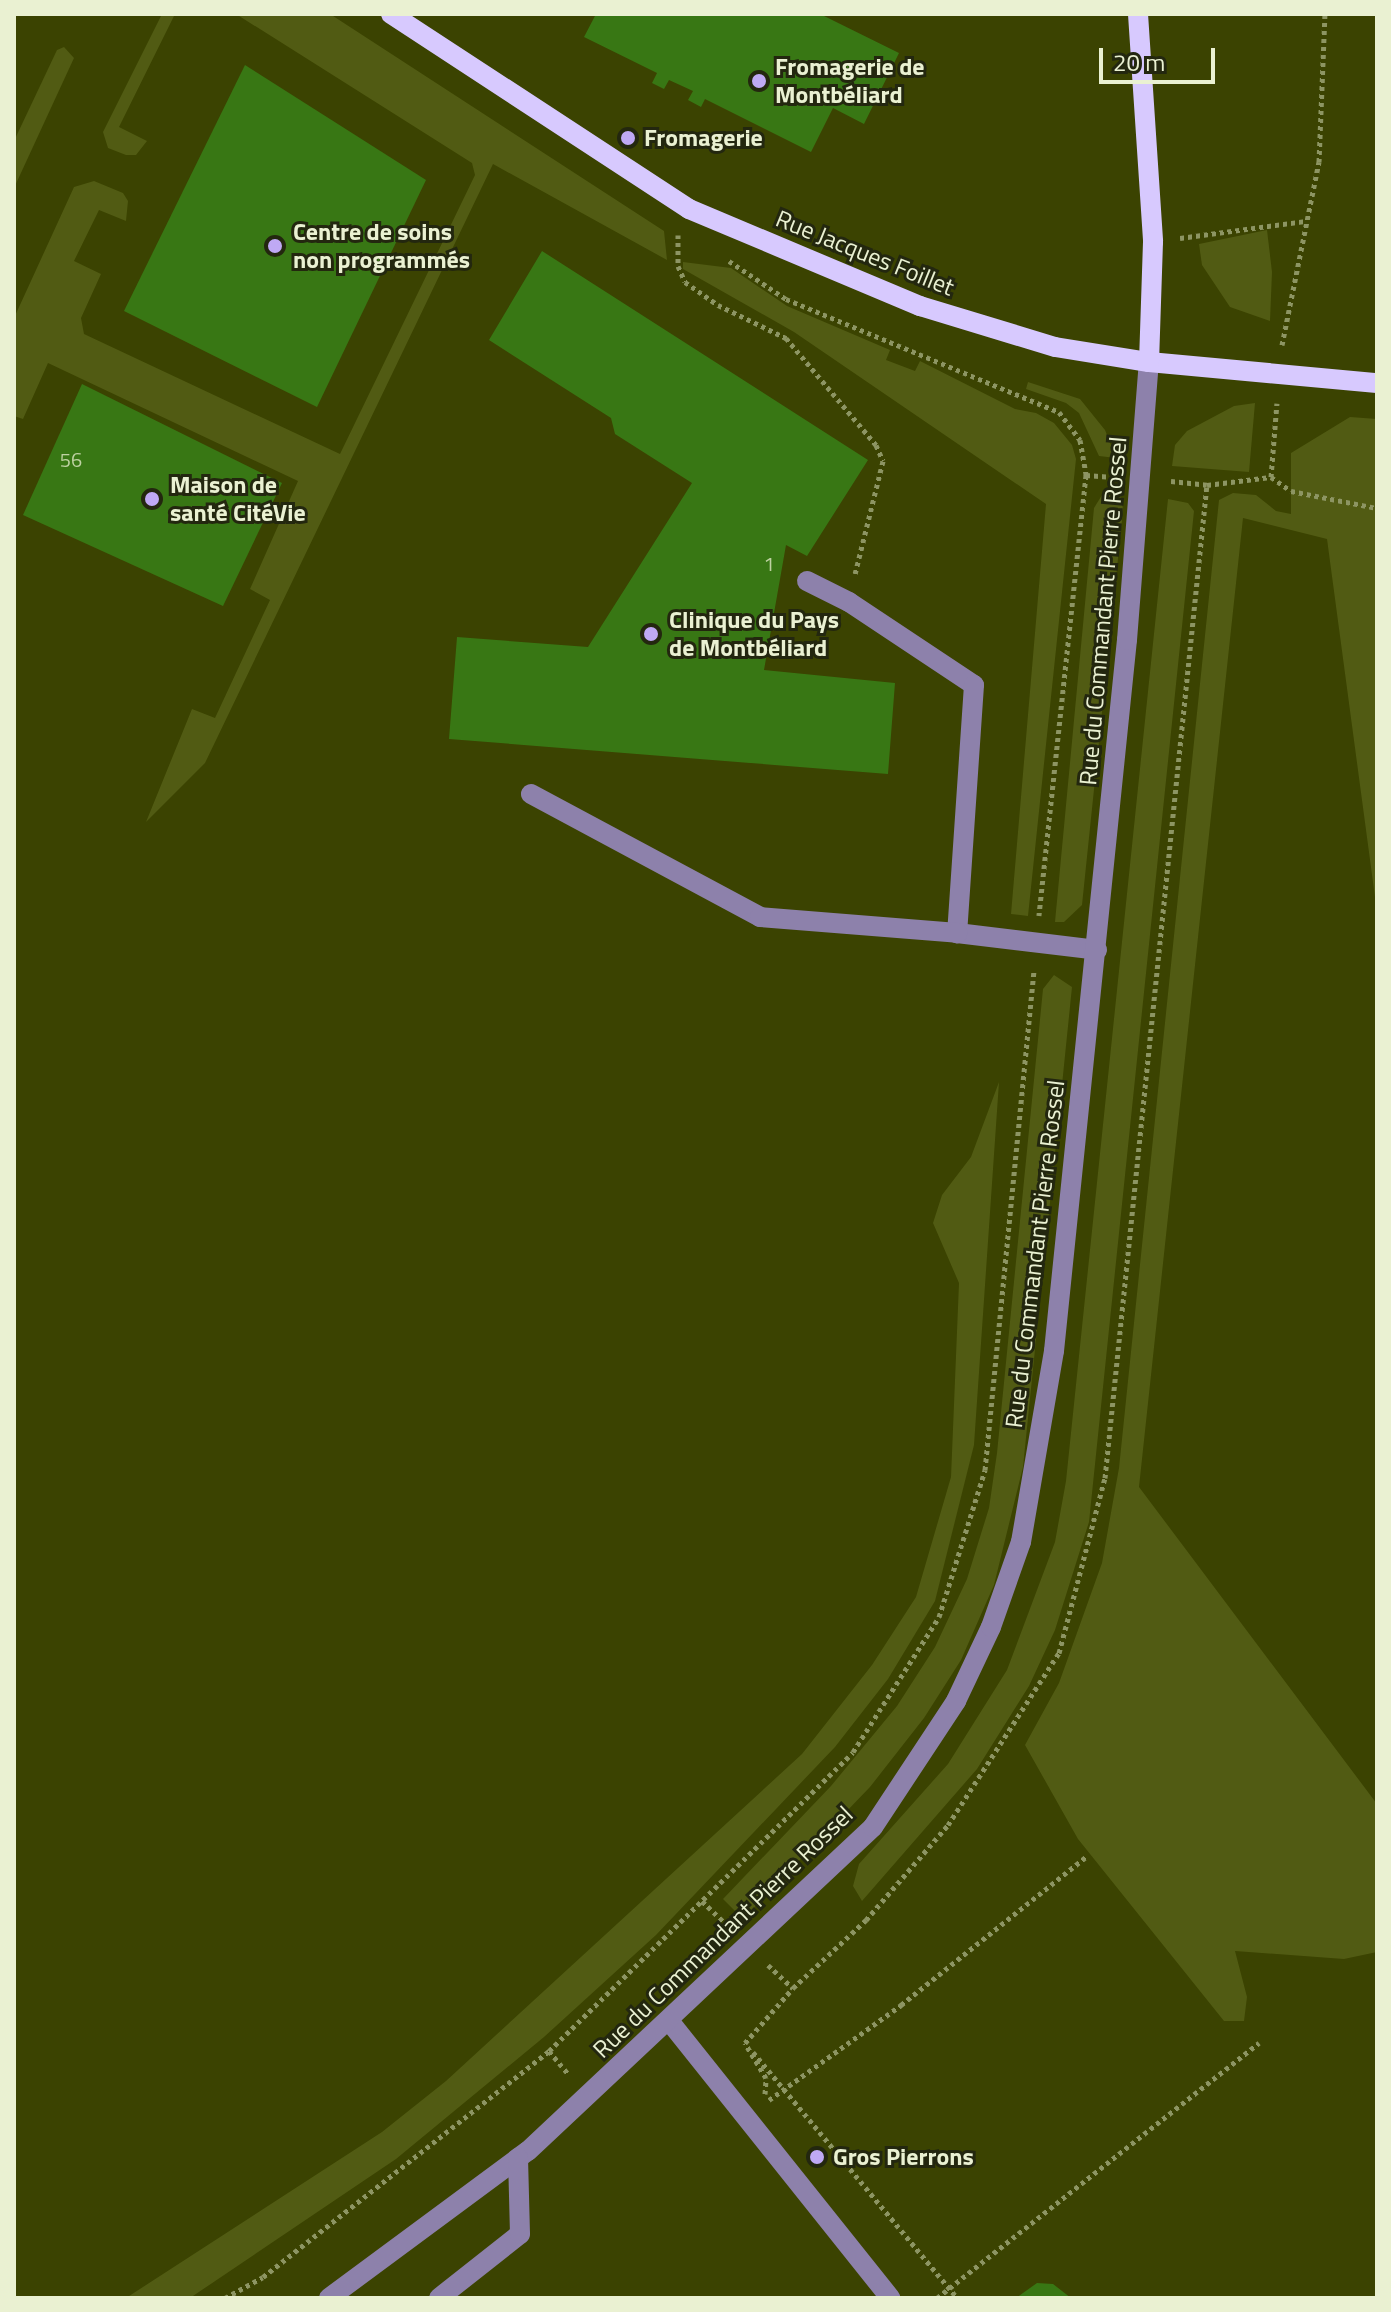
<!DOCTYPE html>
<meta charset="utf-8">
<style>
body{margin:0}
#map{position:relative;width:1391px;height:2312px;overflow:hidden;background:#3b4301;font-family:"Titillium Web",sans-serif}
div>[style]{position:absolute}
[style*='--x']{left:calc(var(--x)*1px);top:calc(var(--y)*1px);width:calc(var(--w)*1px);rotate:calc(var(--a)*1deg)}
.green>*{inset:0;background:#515b13}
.building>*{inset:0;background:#387714}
.path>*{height:5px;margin-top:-2.5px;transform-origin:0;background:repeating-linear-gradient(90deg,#8d9563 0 4px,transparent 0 8px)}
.minor>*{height:20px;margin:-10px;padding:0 10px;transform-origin:10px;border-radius:10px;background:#8d81ab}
.major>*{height:20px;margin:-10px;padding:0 10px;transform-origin:10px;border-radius:10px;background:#d7c9fe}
.dots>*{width:22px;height:22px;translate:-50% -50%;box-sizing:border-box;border:4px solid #23270f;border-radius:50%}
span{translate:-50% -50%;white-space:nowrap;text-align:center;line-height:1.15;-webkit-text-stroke:6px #23270f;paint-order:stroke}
.number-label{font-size:20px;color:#bed2a2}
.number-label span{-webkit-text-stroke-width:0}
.poi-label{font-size:24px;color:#eaf1d2;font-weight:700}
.left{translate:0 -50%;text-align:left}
.street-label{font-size:24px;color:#eaf1d2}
.frame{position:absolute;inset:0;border:16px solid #eaf1d2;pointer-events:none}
.scale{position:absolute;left:1099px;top:48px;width:116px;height:36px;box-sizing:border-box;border:4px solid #eaf1d2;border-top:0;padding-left:10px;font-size:24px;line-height:28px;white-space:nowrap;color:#eaf1d2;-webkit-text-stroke:6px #23270f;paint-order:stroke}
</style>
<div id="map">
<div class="green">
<div style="clip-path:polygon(162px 14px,175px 14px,119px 127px,147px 141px,136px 155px,126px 155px,108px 148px,103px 132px)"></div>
<div style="clip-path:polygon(236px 14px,330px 14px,664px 231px,667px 260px,493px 164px,205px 763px,146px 822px,192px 709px,215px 718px,270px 600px,250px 589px,298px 481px,48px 363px,23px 419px,14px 416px,14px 318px,74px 187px,94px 181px,123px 193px,128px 201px,126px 221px,99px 210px,74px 261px,101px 274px,81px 318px,84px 334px,340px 454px,475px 175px,472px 163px)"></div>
<div style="clip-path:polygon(64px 47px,74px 58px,14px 188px,14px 141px,57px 50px)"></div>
<div style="clip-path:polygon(1267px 230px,1272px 272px,1270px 321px,1230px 307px,1202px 265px,1199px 244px)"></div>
<div style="clip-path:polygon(683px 262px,731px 268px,787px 306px,890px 350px,886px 360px,915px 371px,920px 361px,1015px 409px,1036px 413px,1054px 423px,1072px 445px,1076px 459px,1028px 916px,1011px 914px,1046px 504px,794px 332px,683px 269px)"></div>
<div style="clip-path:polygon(1028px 382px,1080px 399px,1105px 430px,1116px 458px,1099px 456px,1079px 413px,1066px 403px,1026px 389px)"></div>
<div style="clip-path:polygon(1255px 403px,1249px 472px,1172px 466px,1175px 445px,1187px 431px,1234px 406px)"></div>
<div style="clip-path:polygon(1350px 417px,1377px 419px,1377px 912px,1327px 539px,1243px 518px,1139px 1487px,1377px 1804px,1377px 1952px,1344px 1959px,1235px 1951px,1247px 1997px,1244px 2021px,1224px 2021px,1078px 1839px,1025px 1745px,1059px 1683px,1102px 1563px,1119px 1468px,1219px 500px,1233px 493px,1256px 495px,1276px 511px,1291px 514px,1291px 453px)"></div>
<div style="clip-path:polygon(1102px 495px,1121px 495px,1123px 510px,1082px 905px,1064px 922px,1055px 922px,1094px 508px)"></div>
<div style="clip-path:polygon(1168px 499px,1188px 503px,1194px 511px,1089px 1522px,1055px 1630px,1029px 1686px,977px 1769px,862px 1901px,853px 1886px,859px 1864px,948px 1764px,1007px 1670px,1055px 1542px,1066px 1481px)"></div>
<div style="clip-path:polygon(1054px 975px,1072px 987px,1023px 1467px,994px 1585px,961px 1660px,924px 1718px,870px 1787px,743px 1919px,723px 1899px,831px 1786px,897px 1706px,935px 1647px,967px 1579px,989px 1508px,997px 1453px,1043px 989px)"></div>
<div style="clip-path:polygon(999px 1082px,974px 1445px,935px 1601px,888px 1679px,835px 1747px,656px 1935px,544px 2037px,396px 2159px,190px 2298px,126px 2298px,382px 2132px,446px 2081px,802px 1754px,872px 1665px,916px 1597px,951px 1477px,959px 1283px,933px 1223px,942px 1195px,971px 1157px)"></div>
</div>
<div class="building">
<div style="clip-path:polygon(596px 14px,820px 14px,899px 53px,864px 124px,833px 108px,811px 152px,705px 99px,701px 107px,688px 100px,693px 91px,669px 80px,664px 89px,652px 83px,657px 73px,584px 37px)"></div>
<div style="clip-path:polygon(245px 65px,426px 180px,317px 407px,124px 311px)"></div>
<div style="clip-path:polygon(542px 251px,868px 460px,807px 556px,786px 545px,764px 670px,895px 683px,888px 774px,449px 739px,457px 637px,588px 647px,692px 483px,615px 434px,611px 418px,489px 340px)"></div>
<div style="clip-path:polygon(82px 384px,282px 483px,223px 606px,23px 515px)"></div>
<div style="clip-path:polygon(1037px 2283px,1053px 2284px,1071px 2298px,1016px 2298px)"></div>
</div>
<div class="path">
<div style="--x:678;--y:235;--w:31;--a:90"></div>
<div style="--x:678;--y:266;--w:17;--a:66"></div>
<div style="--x:685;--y:282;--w:40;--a:34.9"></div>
<div style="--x:718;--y:305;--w:76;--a:25.9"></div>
<div style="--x:786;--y:338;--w:140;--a:49.9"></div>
<div style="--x:876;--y:445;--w:17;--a:66"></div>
<div style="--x:883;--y:461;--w:116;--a:103.9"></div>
<div style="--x:1180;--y:238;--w:126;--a:-7.7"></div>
<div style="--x:729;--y:261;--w:69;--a:33.7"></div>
<div style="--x:786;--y:299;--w:295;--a:22.5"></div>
<div style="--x:1059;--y:412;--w:35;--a:53"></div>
<div style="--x:1080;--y:440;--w:36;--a:80"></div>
<div style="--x:1086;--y:475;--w:443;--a:96.1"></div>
<div style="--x:1282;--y:345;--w:187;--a:-78.6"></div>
<div style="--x:1319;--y:162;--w:148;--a:-87.7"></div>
<div style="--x:1086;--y:475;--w:27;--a:4"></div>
<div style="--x:1271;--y:477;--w:24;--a:35"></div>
<div style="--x:1291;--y:491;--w:88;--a:11.2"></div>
<div style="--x:1171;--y:481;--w:36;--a:6"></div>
<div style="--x:1207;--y:485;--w:64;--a:-7.1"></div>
<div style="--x:1271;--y:477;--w:74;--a:-85.4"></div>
<div style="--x:702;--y:1901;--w:35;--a:44"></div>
<div style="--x:768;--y:1965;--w:34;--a:43"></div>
<div style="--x:549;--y:2051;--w:31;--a:50"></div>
<div style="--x:753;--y:2052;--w:320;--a:50.3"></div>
<div style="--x:765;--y:2094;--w:16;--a:-86"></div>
<div style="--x:766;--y:2078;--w:41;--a:-121"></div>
<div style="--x:745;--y:2043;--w:73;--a:-48.9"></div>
<div style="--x:793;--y:1988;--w:100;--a:-43"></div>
<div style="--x:866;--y:1920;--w:125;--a:-49.2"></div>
<div style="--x:948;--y:1825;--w:205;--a:-57.2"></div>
<div style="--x:1059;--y:1653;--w:181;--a:-75.3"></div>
<div style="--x:1105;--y:1478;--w:998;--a:-84.14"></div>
<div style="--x:769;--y:2100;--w:163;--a:-35.7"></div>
<div style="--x:901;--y:2005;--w:238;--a:-38.7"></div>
<div style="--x:225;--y:2298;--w:43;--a:-28.9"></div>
<div style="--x:263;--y:2277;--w:365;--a:-38.3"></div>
<div style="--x:549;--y:2051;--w:426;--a:-44.5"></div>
<div style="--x:853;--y:1752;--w:160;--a:-57.5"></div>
<div style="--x:939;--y:1617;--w:154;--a:-72.6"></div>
<div style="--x:985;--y:1470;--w:502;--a:-84.4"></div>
<div style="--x:937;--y:2298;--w:411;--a:-38.4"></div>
</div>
<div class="minor">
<div style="--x:807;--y:581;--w:47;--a:26.6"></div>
<div style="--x:849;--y:602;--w:150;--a:33.6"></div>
<div style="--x:974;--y:685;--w:249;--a:93.9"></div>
<div style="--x:957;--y:933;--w:141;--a:6.9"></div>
<div style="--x:531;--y:794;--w:260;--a:28.2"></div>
<div style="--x:760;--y:917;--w:198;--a:4.6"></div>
<div style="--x:670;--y:2022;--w:353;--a:51.4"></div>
<div style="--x:329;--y:2298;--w:247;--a:-36.5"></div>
<div style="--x:528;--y:2151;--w:473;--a:-43.2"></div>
<div style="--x:873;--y:1827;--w:151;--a:-56.6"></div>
<div style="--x:956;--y:1701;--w:82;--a:-64.7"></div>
<div style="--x:991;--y:1627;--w:90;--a:-70.6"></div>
<div style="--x:1021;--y:1542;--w:194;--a:-80.2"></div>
<div style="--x:1054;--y:1351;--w:715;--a:-84.14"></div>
<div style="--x:1127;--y:640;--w:279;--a:-85.5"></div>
<div style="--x:439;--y:2298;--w:103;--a:-38.3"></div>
<div style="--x:520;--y:2234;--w:76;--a:-91.5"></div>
</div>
<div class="major">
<div style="--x:391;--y:14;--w:356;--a:33.2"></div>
<div style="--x:689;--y:209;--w:251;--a:22.8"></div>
<div style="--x:920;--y:306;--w:141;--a:16.9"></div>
<div style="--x:1055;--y:347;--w:95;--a:9.1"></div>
<div style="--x:1149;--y:362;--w:229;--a:5.3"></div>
<div style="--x:1138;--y:14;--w:228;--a:86.2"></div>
<div style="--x:1153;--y:242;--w:120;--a:91.9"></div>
</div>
<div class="dots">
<div style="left:759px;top:81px;background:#bfa9f4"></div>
<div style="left:628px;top:138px;background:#bfa9f4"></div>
<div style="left:275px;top:246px;background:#bfa9f4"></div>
<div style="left:152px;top:499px;background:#bfa9f4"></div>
<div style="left:651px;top:634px;background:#bfa9f4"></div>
<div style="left:817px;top:2157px;background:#bfa9f4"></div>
</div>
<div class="number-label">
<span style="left:71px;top:459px">56</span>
<span style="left:769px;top:563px">1</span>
</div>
<div class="poi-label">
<span class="left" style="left:775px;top:81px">Fromagerie de<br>Montbéliard</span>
<span class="left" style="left:644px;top:138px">Fromagerie</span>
<span class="left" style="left:293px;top:246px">Centre de soins<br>non programmés</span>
<span class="left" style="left:170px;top:499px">Maison de<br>santé CitéVie</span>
<span class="left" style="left:669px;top:634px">Clinique du Pays<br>de Montbéliard</span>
<span class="left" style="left:833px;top:2157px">Gros Pierrons</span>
</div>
<div class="street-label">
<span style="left:865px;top:253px;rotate:22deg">Rue Jacques Foillet</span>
<span style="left:1103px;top:611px;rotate:-85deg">Rue du Commandant Pierre Rossel</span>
<span style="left:1035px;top:1254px;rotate:-83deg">Rue du Commandant Pierre Rossel</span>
<span style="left:723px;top:1932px;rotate:-44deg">Rue du Commandant Pierre Rossel</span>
</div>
<div class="frame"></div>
<div class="scale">20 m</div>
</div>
